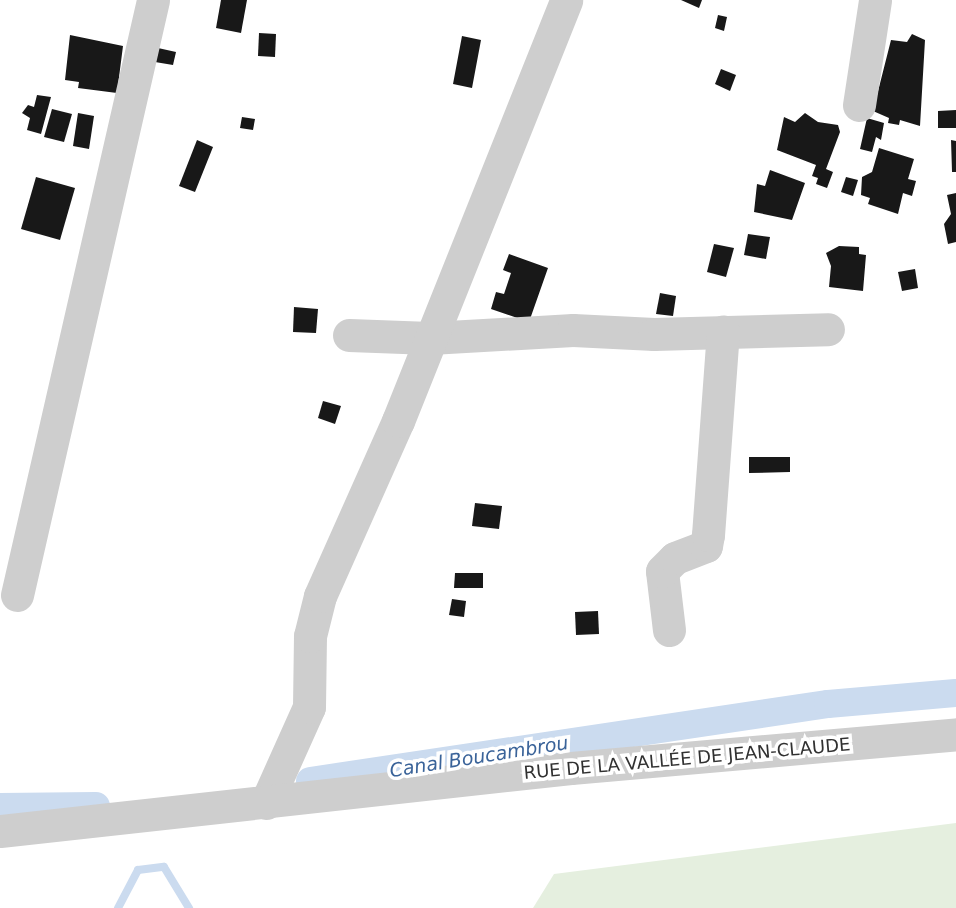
<!DOCTYPE html>
<html>
<head>
<meta charset="utf-8">
<style>
	body { margin:0 }
	#map { position:relative; width:956px; height:908px; overflow:hidden; background:#fff; font-family:"DejaVu Sans",sans-serif }
	div>[style] { position:absolute }
	.green>* { inset:0; background:#e5efdf }
	.stream>* { height:8px; margin:-4px; padding:0 4px; transform-origin:4px; border-radius:4px; background:#cbdbef }
	.canal>* { height:28px; margin:-14px; padding:0 14px; transform-origin:14px; border-radius:14px; background:#cbdbef }
	.building>* { inset:0; background:#181818 }
	.street>* { height:33px; margin:-16.5px; padding:0 16.5px; transform-origin:16.5px; border-radius:16.5px; background:#cecece }
	span { translate:-50% -50%; white-space:nowrap; text-align:center; line-height:1.15; -webkit-text-stroke:7px #fff; paint-order:stroke }
	.street-label { font-size:18px; color:#313131 }
	.water-label { font-size:19px; color:#3a6399; font-style:italic }
</style>
</head>
<body>
<div id="map">
	<div class="green">
		<div style="clip-path:polygon(956px 823px,956px 908px,533px 908px,554px 874px)"></div>
	</div>
	<div class="stream">
		<div style="left:118px;top:908px;width:43px;rotate:-62.2deg"></div>
		<div style="left:138px;top:870px;width:26px;rotate:-7deg"></div>
		<div style="left:164px;top:867px;width:48px;rotate:58.6deg"></div>
	</div>
	<div class="canal">
		<div style="left:310px;top:781px;width:524px;rotate:-8.46deg"></div>
		<div style="left:828px;top:704px;width:128px;rotate:-4.9deg"></div>
		<div style="left:0;top:807px;width:96px;rotate:-0.6deg"></div>
	</div>
	<div class="building">
		<div style="clip-path:polygon(221px 0,247px 0,241px 33px,216px 28px)"></div>
		<div style="clip-path:polygon(681px 0,702px 0,699px 8px)"></div>
		<div style="clip-path:polygon(718px 15px,727px 17px,724px 31px,715px 28px)"></div>
		<div style="clip-path:polygon(259px 33px,276px 34px,275px 57px,258px 56px)"></div>
		<div style="clip-path:polygon(912px 34px,925px 40px,920px 126px,900px 120px,899px 125px,888px 123px,889px 118px,873px 111px,891px 40px,907px 42px)"></div>
		<div style="clip-path:polygon(70px 35px,123px 46px,117px 93px,78px 88px,79px 82px,65px 80px)"></div>
		<div style="clip-path:polygon(462px 36px,481px 40px,472px 88px,453px 84px)"></div>
		<div style="clip-path:polygon(158px 48px,176px 52px,173px 65px,155px 62px)"></div>
		<div style="clip-path:polygon(721px 69px,736px 75px,730px 91px,715px 84px)"></div>
		<div style="clip-path:polygon(37px 95px,51px 97px,41px 134px,27px 130px,30px 118px,22px 113px,28px 105px,34px 107px)"></div>
		<div style="clip-path:polygon(52px 109px,72px 114px,64px 142px,44px 137px)"></div>
		<div style="clip-path:polygon(956px 110px,956px 128px,938px 128px,938px 111px)"></div>
		<div style="clip-path:polygon(78px 113px,94px 116px,89px 149px,73px 146px)"></div>
		<div style="clip-path:polygon(805px 113px,818px 122px,838px 125px,840px 132px,826px 169px,833px 172px,827px 188px,816px 184px,818px 178px,812px 176px,816px 165px,777px 150px,784px 117px,795px 122px)"></div>
		<div style="clip-path:polygon(242px 117px,255px 119px,253px 130px,240px 128px)"></div>
		<div style="clip-path:polygon(867px 118px,884px 123px,881px 140px,876px 137px,872px 152px,860px 149px)"></div>
		<div style="clip-path:polygon(197px 140px,213px 147px,195px 192px,179px 186px)"></div>
		<div style="clip-path:polygon(951px 140px,956px 141px,956px 172px,952px 172px)"></div>
		<div style="clip-path:polygon(879px 148px,914px 159px,908px 179px,916px 181px,912px 196px,903px 193px,898px 214px,868px 204px,870px 198px,861px 195px,862px 177px,872px 172px)"></div>
		<div style="clip-path:polygon(770px 170px,805px 183px,792px 220px,754px 212px,757px 184px,765px 186px)"></div>
		<div style="clip-path:polygon(36px 177px,75px 188px,60px 240px,21px 229px)"></div>
		<div style="clip-path:polygon(846px 177px,858px 180px,853px 196px,841px 192px)"></div>
		<div style="clip-path:polygon(956px 193px,956px 242px,948px 244px,944px 224px,951px 214px,947px 195px)"></div>
		<div style="clip-path:polygon(748px 234px,770px 237px,766px 259px,744px 255px)"></div>
		<div style="clip-path:polygon(714px 244px,734px 248px,726px 277px,707px 272px)"></div>
		<div style="clip-path:polygon(839px 246px,859px 247px,859px 254px,866px 255px,863px 291px,829px 287px,831px 266px,826px 253px)"></div>
		<div style="clip-path:polygon(509px 254px,548px 268px,529px 322px,491px 309px,496px 292px,504px 294px,511px 273px,503px 270px)"></div>
		<div style="clip-path:polygon(915px 269px,918px 288px,902px 291px,898px 272px)"></div>
		<div style="clip-path:polygon(660px 293px,676px 296px,673px 316px,656px 314px)"></div>
		<div style="clip-path:polygon(294px 307px,318px 309px,316px 333px,293px 332px)"></div>
		<div style="clip-path:polygon(323px 401px,341px 406px,335px 424px,318px 418px)"></div>
		<div style="clip-path:polygon(749px 457px,790px 457px,790px 472px,749px 473px)"></div>
		<div style="clip-path:polygon(475px 503px,502px 506px,499px 529px,472px 526px)"></div>
		<div style="clip-path:polygon(455px 573px,483px 573px,483px 588px,454px 588px)"></div>
		<div style="clip-path:polygon(452px 599px,466px 601px,464px 617px,449px 615px)"></div>
		<div style="clip-path:polygon(598px 611px,599px 634px,576px 635px,575px 612px)"></div>
	</div>
	<div class="street">
		<div style="left:859px;top:105px;width:106px;rotate:-81.3deg"></div>
		<div style="left:349px;top:335px;width:81px;rotate:2.1deg"></div>
		<div style="left:430px;top:338px;width:143px;rotate:-3.2deg"></div>
		<div style="left:573px;top:330px;width:81px;rotate:2.8deg"></div>
		<div style="left:654px;top:334px;width:174px;rotate:-1.6deg"></div>
		<div style="left:17px;top:595px;width:610px;rotate:-77.12deg"></div>
		<div style="left:669px;top:630px;width:59px;rotate:-96.8deg"></div>
		<div style="left:662px;top:571px;width:18px;rotate:-45deg"></div>
		<div style="left:675px;top:558px;width:33px;rotate:-21deg"></div>
		<div style="left:706px;top:546px;width:11px;rotate:-80deg"></div>
		<div style="left:708px;top:535px;width:204px;rotate:-85.8deg"></div>
		<div style="left:266px;top:803px;width:105px;rotate:-65.9deg"></div>
		<div style="left:309px;top:707px;width:71px;rotate:-89.2deg"></div>
		<div style="left:310px;top:636px;width:41px;rotate:-76deg"></div>
		<div style="left:320px;top:596px;width:192px;rotate:-66deg"></div>
		<div style="left:398px;top:421px;width:453px;rotate:-68.2deg"></div>
		<div style="left:0;top:831px;width:574px;rotate:-6.3deg"></div>
		<div style="left:571px;top:768px;width:386px;rotate:-5deg"></div>
	</div>
	<div class="street-label">
		<span style="left:687px;top:759px;rotate:-5deg">RUE DE LA VALLÉE DE JEAN-CLAUDE</span>
	</div>
	<div class="water-label">
		<span style="left:479px;top:757px;rotate:-9deg">Canal Boucambrou</span>
	</div>
</div>
</body>
</html>
